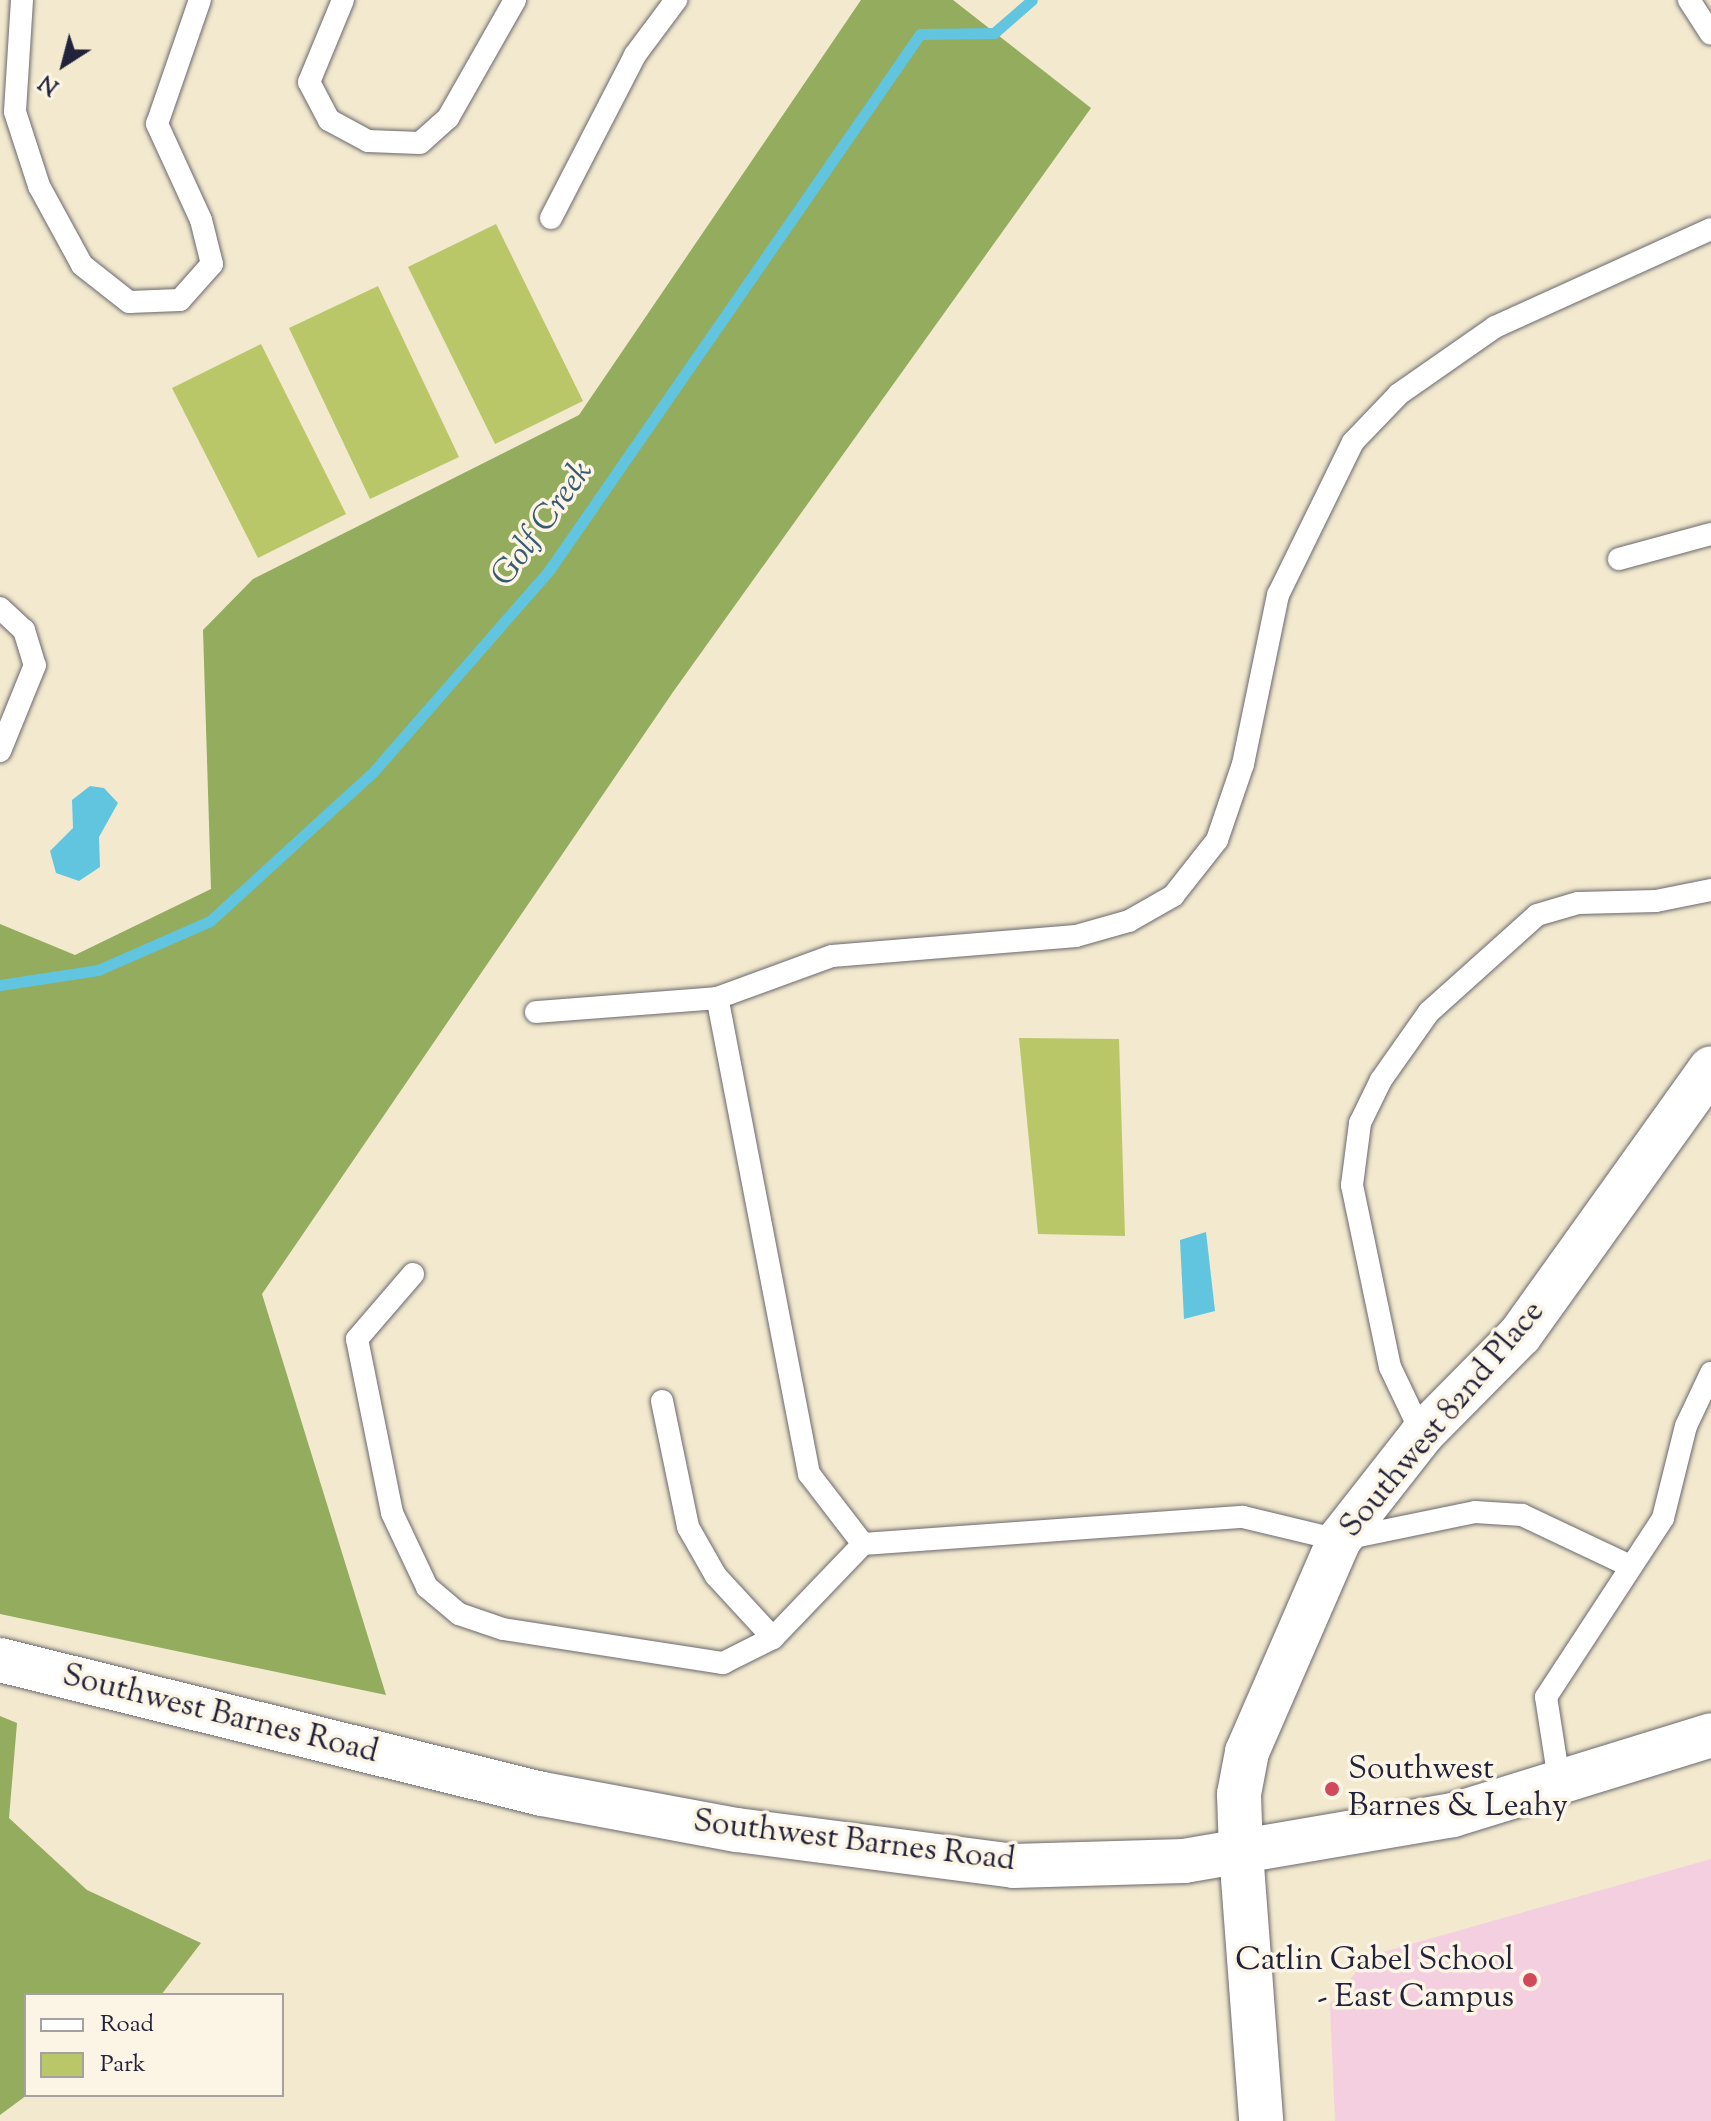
<!DOCTYPE html>
<html>
<head>
<meta charset="utf-8">
<style>
	body { margin:0 }
	#map { position:relative; width:1711px; height:2121px; overflow:hidden; background:#f2e9ce; font-family:"Sorts Mill Goudy",serif }
	div>[style] { position:absolute }
	.built>* { inset:0; background:#f3cfe0 }
	.green>* { inset:0; background:#bac769 }
	.forest>* { inset:0; background:#93ac5d }
	.water>* { inset:0; background:#61c5df }
	.stream>* { height:11px; margin:-5.5px; padding:0 5.5px; transform-origin:5.5px; border-radius:5.5px; background:#61c5df }
	.roads { filter:drop-shadow(0 0 2px #6b686e) drop-shadow(0 0 2px #6b686e) }
	.service>* { height:22px; margin:-11px; padding:0 11px; transform-origin:11px; border-radius:11px; background:#fff }
	.minor>* { height:44px; margin:-22px; padding:0 22px; transform-origin:22px; border-radius:22px; background:#fff }
	.tertiary>* { height:44px; margin:-22px; padding:0 22px; transform-origin:22px; border-radius:22px; background:#fff }
	.primary>* { height:44px; margin:-22px; padding:0 22px; transform-origin:22px; border-radius:22px; background:#fff }
	.dots>* { width:22px; height:22px; translate:-50% -50%; box-sizing:border-box; border:4px solid #fcf5e5; border-radius:50% }
	span { translate:-50% -50%; white-space:nowrap; text-align:center; line-height:1.15; -webkit-text-stroke:7px #fcf5e5; paint-order:stroke }
	.street-label { font-size:32px; color:#22223b }
	.poi-label { font-size:32px; color:#22223b }
	.left { translate:0 -50%; text-align:left }
	.right { translate:-100% -50%; text-align:right }
	.water-label { font-size:34px; color:#385b74; font-style:italic }
	.legend { position:absolute; left:24px; top:1993px; width:260px; height:104px; box-sizing:border-box; background:#fcf5e5; border:2px solid #a5a1a1; margin:0; padding:10px 14px; list-style:none; font-size:24px; color:#22223b }
	.legend li { display:flex; align-items:center; gap:16px; height:40px }
	.legend b { width:40px; border:2px solid #a5a1a1 }
	.north { position:absolute; left:24px; top:24px; width:80px; height:80px; -webkit-text-stroke:6px #fcf5e5; paint-order:stroke; rotate:216deg; font-size:22px; font-weight:700; line-height:32px; text-align:center; color:#22223b }
	.north::after { content:''; display:block; margin:auto; width:28px; height:36px; background:#22223b; clip-path:polygon(50% 0,100% 100%,50% 72%,0 100%) }
</style>
</head>
<body>
<div id="map">
	<div class="built">
		<div style="clip-path:polygon(1711px 1859px,1711px 2121px,1335px 2121px,1330px 2004px,1369px 1956px)"></div>
	</div>
	<div class="green">
		<div style="clip-path:polygon(496px 224px,583px 401px,495px 444px,408px 267px)"></div>
		<div style="clip-path:polygon(378px 286px,459px 457px,370px 499px,289px 328px)"></div>
		<div style="clip-path:polygon(261px 344px,346px 514px,258px 558px,172px 388px)"></div>
		<div style="clip-path:polygon(1019px 1038px,1119px 1039px,1125px 1236px,1038px 1234px)"></div>
	</div>
	<div class="forest">
		<div style="clip-path:polygon(861px 0,953px 0,1091px 108px,673px 692px,262px 1294px,386px 1695px,0 1614px,0 924px,75px 955px,211px 889px,203px 630px,253px 579px,579px 415px)"></div>
		<div style="clip-path:polygon(0 1716px,17px 1723px,9px 1818px,87px 1890px,201px 1943px,161px 1995px,26px 1995px,27px 2095px,0 2115px)"></div>
	</div>
	<div class="water">
		<div style="clip-path:polygon(90px 786px,104px 788px,118px 803px,99px 837px,100px 867px,79px 881px,56px 873px,50px 851px,73px 828px,72px 800px)"></div>
		<div style="clip-path:polygon(1206px 1232px,1215px 1311px,1184px 1319px,1180px 1240px)"></div>
	</div>
	<div class="stream">
		<div style="left:0;top:985px;width:99px;rotate:-8.7deg"></div>
		<div style="left:98px;top:970px;width:122px;rotate:-23.6deg"></div>
		<div style="left:210px;top:921px;width:222px;rotate:-42.4deg"></div>
		<div style="left:374px;top:771px;width:268px;rotate:-48.9deg"></div>
		<div style="left:550px;top:569px;width:650px;rotate:-55.33deg"></div>
		<div style="left:920px;top:34px;width:74px;rotate:-0.8deg"></div>
		<div style="left:994px;top:33px;width:50px;rotate:-41deg"></div>
	</div>
	<div class="roads">
		<div class="service">
			<div style="left:22px;top:0;width:112px;rotate:93.6deg"></div>
			<div style="left:15px;top:112px;width:78px;rotate:72deg"></div>
			<div style="left:39px;top:186px;width:90px;rotate:61.4deg"></div>
			<div style="left:82px;top:265px;width:60px;rotate:38.2deg"></div>
			<div style="left:129px;top:302px;width:51px;rotate:-2.2deg"></div>
			<div style="left:180px;top:300px;width:48px;rotate:-48.4deg"></div>
			<div style="left:212px;top:264px;width:45px;rotate:-104deg"></div>
			<div style="left:201px;top:220px;width:106px;rotate:-114.6deg"></div>
			<div style="left:157px;top:124px;width:131px;rotate:-70.9deg"></div>
			<div style="left:343px;top:0;width:89px;rotate:112.5deg"></div>
			<div style="left:309px;top:82px;width:43px;rotate:62.2deg"></div>
			<div style="left:329px;top:120px;width:44px;rotate:28.3deg"></div>
			<div style="left:368px;top:141px;width:52px;rotate:2.2deg"></div>
			<div style="left:420px;top:143px;width:38px;rotate:-42deg"></div>
			<div style="left:448px;top:118px;width:136px;rotate:-60.4deg"></div>
			<div style="left:1689px;top:0;width:40px;rotate:57.1deg"></div>
			<div style="left:551px;top:218px;width:183px;rotate:-62.7deg"></div>
			<div style="left:635px;top:55px;width:69px;rotate:-53.3deg"></div>
			<div style="left:1619px;top:559px;width:95px;rotate:-15.2deg"></div>
			<div style="left:0;top:608px;width:33px;rotate:43deg"></div>
			<div style="left:24px;top:630px;width:37px;rotate:73deg"></div>
			<div style="left:35px;top:665px;width:93px;rotate:112.1deg"></div>
			<div style="left:536px;top:1012px;width:182px;rotate:-4.4deg"></div>
			<div style="left:413px;top:1274px;width:86px;rotate:130.7deg"></div>
			<div style="left:357px;top:1339px;width:177px;rotate:78.6deg"></div>
			<div style="left:392px;top:1513px;width:82px;rotate:64.7deg"></div>
			<div style="left:427px;top:1587px;width:42px;rotate:40.2deg"></div>
			<div style="left:459px;top:1614px;width:46px;rotate:18.8deg"></div>
			<div style="left:503px;top:1629px;width:223px;rotate:8.8deg"></div>
			<div style="left:723px;top:1663px;width:56px;rotate:-26.6deg"></div>
			<div style="left:773px;top:1638px;width:130px;rotate:-46.2deg"></div>
			<div style="left:863px;top:1544px;width:381px;rotate:-4.1deg"></div>
			<div style="left:1243px;top:1517px;width:99px;rotate:13.5deg"></div>
			<div style="left:1339px;top:1540px;width:139px;rotate:-11.6deg"></div>
			<div style="left:1475px;top:1512px;width:47px;rotate:3.7deg"></div>
			<div style="left:1522px;top:1515px;width:119px;rotate:25.3deg"></div>
			<div style="left:662px;top:1401px;width:129px;rotate:78.3deg"></div>
			<div style="left:688px;top:1527px;width:56px;rotate:60.3deg"></div>
			<div style="left:716px;top:1576px;width:84px;rotate:47.4deg"></div>
			<div style="left:1422px;top:1434px;width:74px;rotate:-115.5deg"></div>
			<div style="left:1390px;top:1367px;width:186px;rotate:-101.8deg"></div>
			<div style="left:1352px;top:1185px;width:63px;rotate:-82.6deg"></div>
			<div style="left:1360px;top:1123px;width:48px;rotate:-64deg"></div>
			<div style="left:1381px;top:1080px;width:83px;rotate:-54.8deg"></div>
			<div style="left:1429px;top:1012px;width:145px;rotate:-41.9deg"></div>
			<div style="left:1537px;top:915px;width:43px;rotate:-16.3deg"></div>
			<div style="left:1578px;top:903px;width:78px;rotate:-1.5deg"></div>
			<div style="left:1656px;top:901px;width:56px;rotate:-11.3deg"></div>
			<div style="left:863px;top:1544px;width:88px;rotate:-127.6deg"></div>
			<div style="left:809px;top:1474px;width:485px;rotate:-100.9deg"></div>
			<div style="left:717px;top:998px;width:122px;rotate:-20.1deg"></div>
			<div style="left:832px;top:956px;width:245px;rotate:-4.7deg"></div>
			<div style="left:1076px;top:936px;width:55px;rotate:-15.8deg"></div>
			<div style="left:1129px;top:921px;width:51px;rotate:-29.6deg"></div>
			<div style="left:1173px;top:896px;width:71px;rotate:-51.8deg"></div>
			<div style="left:1217px;top:840px;width:80px;rotate:-71.1deg"></div>
			<div style="left:1243px;top:764px;width:173px;rotate:-78.3deg"></div>
			<div style="left:1278px;top:595px;width:170px;rotate:-63.9deg"></div>
			<div style="left:1353px;top:442px;width:66px;rotate:-46.2deg"></div>
			<div style="left:1399px;top:394px;width:117px;rotate:-34.9deg"></div>
			<div style="left:1495px;top:327px;width:237px;rotate:-24.4deg"></div>
			<div style="left:1559px;top:1780px;width:84px;rotate:-98.9deg"></div>
			<div style="left:1546px;top:1697px;width:214px;rotate:-56.8deg"></div>
			<div style="left:1663px;top:1518px;width:95px;rotate:-76deg"></div>
			<div style="left:1686px;top:1426px;width:59px;rotate:-64.7deg"></div>
		</div>
		<div class="minor">
			<div style="left:1241px;top:1852px;width:58px;rotate:-92deg"></div>
			<div style="left:1239px;top:1794px;width:43px;rotate:-79.2deg"></div>
			<div style="left:1247px;top:1752px;width:231px;rotate:-66.5deg"></div>
			<div style="left:1339px;top:1540px;width:135px;rotate:-51.9deg"></div>
			<div style="left:1422px;top:1434px;width:139px;rotate:-45.3deg"></div>
			<div style="left:1520px;top:1335px;width:328px;rotate:-54.4deg"></div>
		</div>
		<div class="tertiary">
			<div style="left:1241px;top:1852px;width:270px;rotate:85.7deg"></div>
		</div>
		<div class="primary">
			<div style="left:0;top:1660px;width:558px;rotate:13.89deg"></div>
			<div style="left:542px;top:1794px;width:198px;rotate:10.5deg"></div>
			<div style="left:737px;top:1830px;width:278px;rotate:7.4deg"></div>
			<div style="left:1013px;top:1866px;width:171px;rotate:-1.7deg"></div>
			<div style="left:1184px;top:1861px;width:273px;rotate:-9.7deg"></div>
			<div style="left:1453px;top:1815px;width:270px;rotate:-17.2deg"></div>
		</div>
	</div>
	<div class="dots">
		<div style="left:1332px;top:1789px;background:#d1495b"></div>
		<div style="left:1530px;top:1980px;background:#d1495b"></div>
	</div>
	<div class="street-label">
		<span style="left:1443px;top:1420px;rotate:-50deg">Southwest 82nd Place</span>
		<span style="left:220px;top:1715px;rotate:14deg">Southwest Barnes Road</span>
		<span style="left:854px;top:1842px;rotate:7deg">Southwest Barnes Road</span>
	</div>
	<div class="poi-label">
		<span class="left" style="left:1348px;top:1789px">Southwest<br>Barnes &amp; Leahy</span>
		<span class="right" style="left:1514px;top:1980px">Catlin Gabel School<br>- East Campus</span>
	</div>
	<div class="water-label">
		<span style="left:543px;top:524px;rotate:-54deg">Golf Creek</span>
	</div>
	<ul class="legend">
	<li><b style="height:10px;background:#fff"></b>Road</li>
	<li><b style="height:22px;background:#bac769"></b>Park</li>
	</ul>
	<div class="north">N</div>
</div>
</body>
</html>
